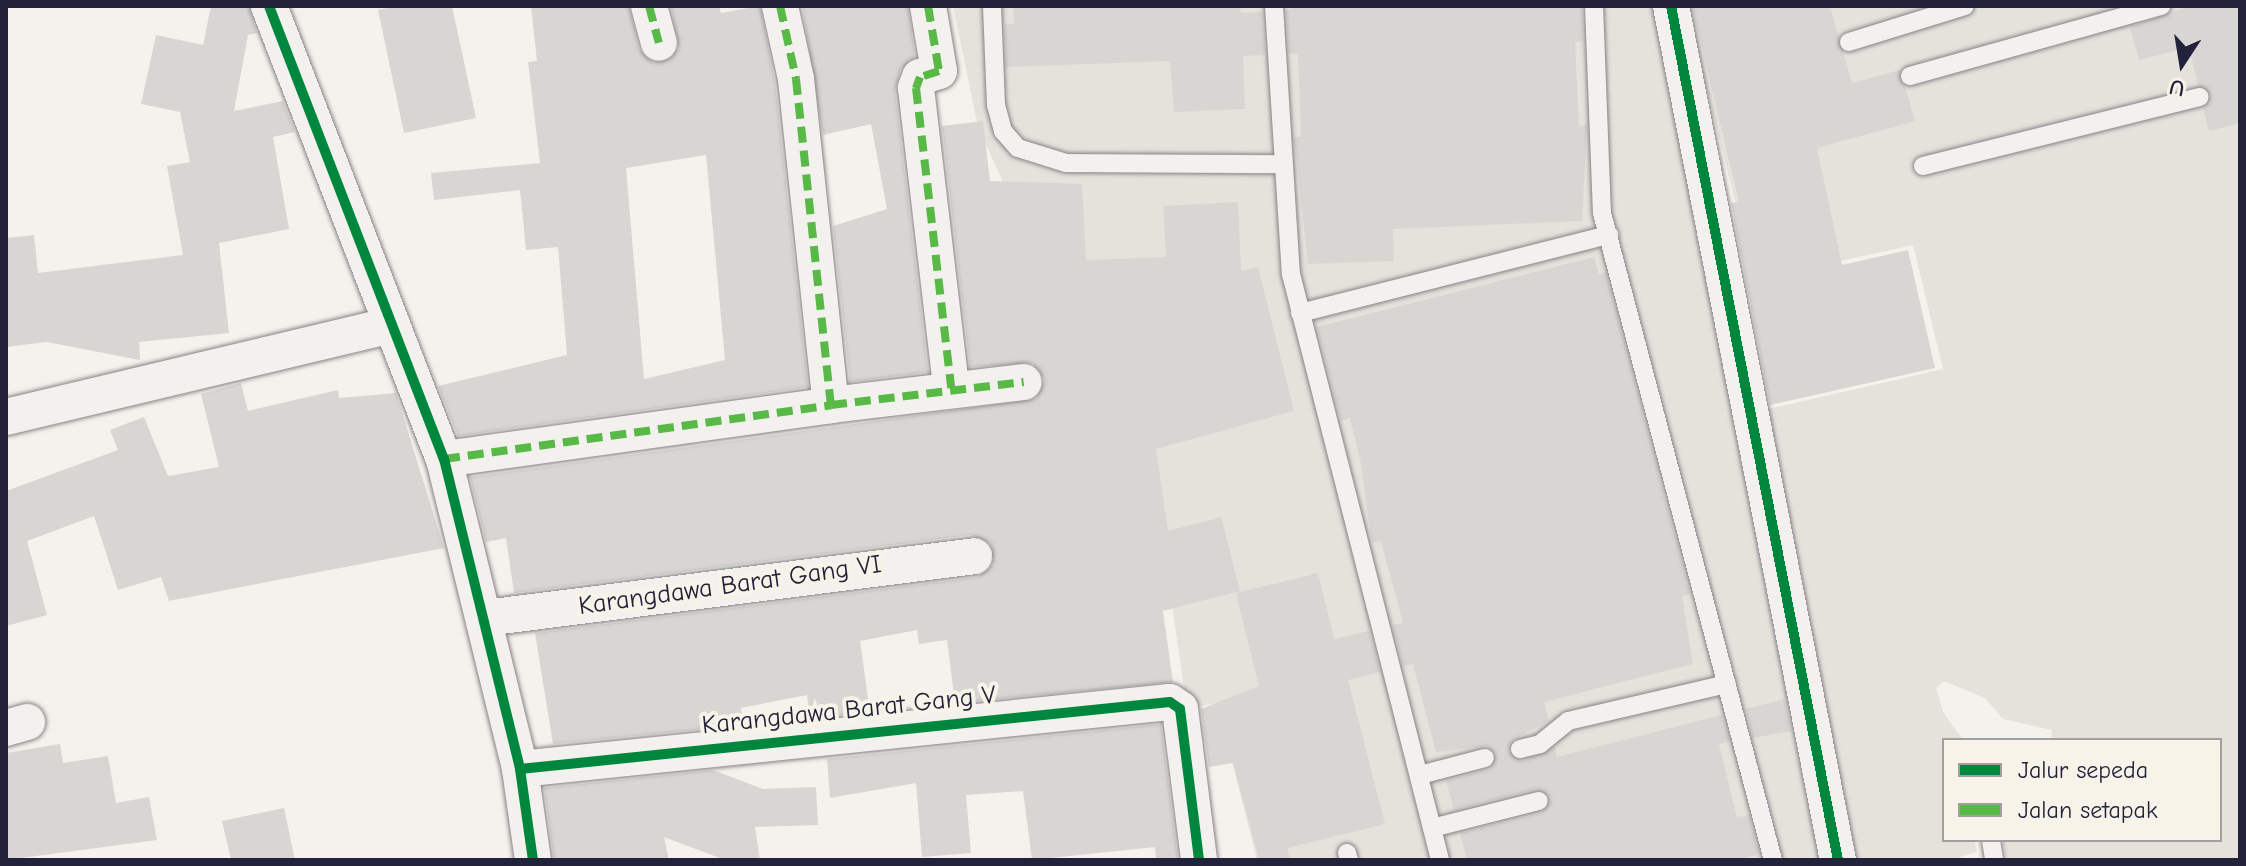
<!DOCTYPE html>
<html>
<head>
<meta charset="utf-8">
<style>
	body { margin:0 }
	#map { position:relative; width:2246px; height:866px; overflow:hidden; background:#f4f2ec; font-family:"Comic Neue",sans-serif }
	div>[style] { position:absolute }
	.built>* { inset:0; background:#e5e2dc }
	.building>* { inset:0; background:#d7d6d3 }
	.roads { filter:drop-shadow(0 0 2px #858486) drop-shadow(0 0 2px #858486) }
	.lane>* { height:18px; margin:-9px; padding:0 9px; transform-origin:9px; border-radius:9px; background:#f2f1ed }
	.street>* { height:36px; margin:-18px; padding:0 18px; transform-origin:18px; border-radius:18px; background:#f2f1ed }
	.quiet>* { height:8px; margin-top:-4px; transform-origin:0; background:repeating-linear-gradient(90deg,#58b947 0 16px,transparent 0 24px) }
	.cycleway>* { height:10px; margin:-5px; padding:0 5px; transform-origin:5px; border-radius:5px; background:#00873e }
	span { translate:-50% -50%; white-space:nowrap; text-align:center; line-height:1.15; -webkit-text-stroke:8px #f7f3e8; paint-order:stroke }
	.street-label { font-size:26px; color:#22223b }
	.frame { position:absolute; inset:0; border:8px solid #22223b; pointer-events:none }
	.legend { position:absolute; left:1942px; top:738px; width:280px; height:104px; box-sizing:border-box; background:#f7f3e8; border:2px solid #a29fa3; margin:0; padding:10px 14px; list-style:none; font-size:24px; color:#22223b }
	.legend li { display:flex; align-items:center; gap:16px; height:40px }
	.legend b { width:40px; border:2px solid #a29fa3 }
	.north { position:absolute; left:2142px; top:24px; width:80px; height:80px; -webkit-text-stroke:6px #f7f3e8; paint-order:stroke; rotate:192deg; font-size:22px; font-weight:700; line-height:32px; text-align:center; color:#22223b }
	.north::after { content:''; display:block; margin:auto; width:28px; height:36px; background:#22223b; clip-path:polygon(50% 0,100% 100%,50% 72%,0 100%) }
</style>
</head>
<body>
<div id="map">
	<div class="built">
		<div style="clip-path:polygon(953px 6px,1656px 6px,1828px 860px,1257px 860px,1217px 703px,1187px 709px,1161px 528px,978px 127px)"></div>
		<div style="clip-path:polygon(1686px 6px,2240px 6px,2240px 860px,2007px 860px,2002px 840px,2220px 840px,2220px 740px,2051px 740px,2052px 730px,2003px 719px,1985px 698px,1944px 681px,1936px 688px,1943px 712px,1963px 740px,1944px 740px,1944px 840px,1974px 840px,1977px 852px,1950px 860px,1852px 860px,1768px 409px,1943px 369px,1913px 245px,1755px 280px)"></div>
	</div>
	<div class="building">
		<div style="clip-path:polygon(211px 6px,249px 6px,257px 33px,248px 35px,234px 111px,283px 101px,295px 132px,273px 137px,289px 229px,219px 243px,229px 333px,139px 342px,140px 360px,47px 342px,6px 347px,6px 238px,34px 235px,38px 273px,183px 255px,167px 166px,190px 162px,180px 112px,141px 104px,156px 35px,203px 45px)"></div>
		<div style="clip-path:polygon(397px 6px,452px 6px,476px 118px,404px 133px,378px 10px)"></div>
		<div style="clip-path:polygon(evenodd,531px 6px,629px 6px,639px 49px,654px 63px,679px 49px,671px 6px,719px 6px,721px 13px,760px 6px,775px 82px,808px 387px,458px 436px,438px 386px,567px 355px,558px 247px,526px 250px,520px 190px,434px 200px,431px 173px,540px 163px,528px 62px,537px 61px,531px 6px,706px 155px,725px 360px,644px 379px,626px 168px,706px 155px)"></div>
		<div style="clip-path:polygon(802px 6px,908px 6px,915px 56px,901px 69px,895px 90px,928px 372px,850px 382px,833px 226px,887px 209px,871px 124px,823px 135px)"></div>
		<div style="clip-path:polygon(1013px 6px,1240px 6px,1241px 13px,1262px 12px,1265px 55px,1243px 56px,1245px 109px,1174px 112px,1170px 61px,1006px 67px,1005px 24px,1014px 24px)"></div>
		<div style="clip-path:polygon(1296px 6px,1582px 6px,1583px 41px,1575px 42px,1579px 126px,1587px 125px,1582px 221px,1393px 229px,1394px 261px,1308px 264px,1294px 137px,1301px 137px,1298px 53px,1289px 54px,1286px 11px)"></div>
		<div style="clip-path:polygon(1692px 6px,1830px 6px,1852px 83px,1900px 70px,1915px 121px,1817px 148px,1842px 265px,1908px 250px,1935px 368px,1770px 405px,1731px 203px,1739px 202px)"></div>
		<div style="clip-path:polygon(2190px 6px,2240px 6px,2240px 123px,2209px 131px,2203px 109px,2212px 95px,2198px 85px,2189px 47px,2139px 60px,2130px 27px)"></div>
		<div style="clip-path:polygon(983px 121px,990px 181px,1082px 184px,1086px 260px,1166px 257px,1163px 206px,1238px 202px,1241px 271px,1258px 267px,1294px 411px,1156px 449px,1168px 531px,1221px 517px,1240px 591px,1163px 611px,1173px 682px,955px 703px,947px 640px,919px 644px,917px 630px,860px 641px,870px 712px,810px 718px,807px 695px,741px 708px,744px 725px,553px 744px,535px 633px,977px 577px,993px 565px,991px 544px,971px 535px,514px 593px,506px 538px,486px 542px,470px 477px,1036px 399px,1045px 380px,1033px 363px,970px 367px,942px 126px)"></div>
		<div style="clip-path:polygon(1594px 257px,1599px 275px,1606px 273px,1690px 594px,1682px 596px,1693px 664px,1544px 702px,1549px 721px,1512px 740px,1508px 751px,1522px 761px,1555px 747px,1557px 757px,1722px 715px,1730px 742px,1719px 744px,1737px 818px,1749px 815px,1759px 854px,1738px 860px,1467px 860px,1460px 833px,1542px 813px,1550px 797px,1536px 789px,1454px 810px,1446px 781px,1489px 769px,1496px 754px,1487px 746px,1436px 752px,1413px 664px,1403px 666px,1393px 625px,1403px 623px,1381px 541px,1372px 543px,1360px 459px,1350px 418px,1341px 421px,1317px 327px)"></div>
		<div style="clip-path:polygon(241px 383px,248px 411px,338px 390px,339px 398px,396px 393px,444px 548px,169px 601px,161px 577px,118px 590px,94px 516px,27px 541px,47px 615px,6px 626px,6px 491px,118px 450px,110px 430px,144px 417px,168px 476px,219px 467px,201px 394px)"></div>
		<div style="clip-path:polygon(1318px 573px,1334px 639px,1369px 631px,1380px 672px,1348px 680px,1385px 824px,1287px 848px,1291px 860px,1259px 860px,1233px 763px,1209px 767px,1201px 709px,1259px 686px,1236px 593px)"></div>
		<div style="clip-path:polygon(1785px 699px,1791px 731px,1753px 738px,1746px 709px)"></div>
		<div style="clip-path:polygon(1161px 724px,1178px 860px,1156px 860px,1155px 847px,1032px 860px,1023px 791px,966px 795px,971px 853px,922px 857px,916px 783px,830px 798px,827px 759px)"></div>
		<div style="clip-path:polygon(60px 744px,63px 763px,108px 756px,116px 803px,149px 797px,157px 840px,6px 860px,6px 753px)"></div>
		<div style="clip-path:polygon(713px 770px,763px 789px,816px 787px,818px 825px,755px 827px,760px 860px,725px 860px,664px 837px,669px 860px,554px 860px,544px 788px)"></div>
		<div style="clip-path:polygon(284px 808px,295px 860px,231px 860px,222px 821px)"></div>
	</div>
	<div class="roads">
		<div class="lane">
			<div style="left:992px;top:6px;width:99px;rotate:87.7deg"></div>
			<div style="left:996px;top:105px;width:27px;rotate:75deg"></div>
			<div style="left:1003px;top:131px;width:23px;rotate:49deg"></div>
			<div style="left:1018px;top:148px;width:50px;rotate:17.4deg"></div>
			<div style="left:1066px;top:163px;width:214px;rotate:0.3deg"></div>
			<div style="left:1274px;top:6px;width:269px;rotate:86.4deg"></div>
			<div style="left:1291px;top:274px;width:605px;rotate:75.73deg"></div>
			<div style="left:1594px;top:6px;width:207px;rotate:87.8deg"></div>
			<div style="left:1602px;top:213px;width:669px;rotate:75.2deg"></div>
			<div style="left:1849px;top:42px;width:121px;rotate:-17.2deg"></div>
			<div style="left:1910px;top:76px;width:261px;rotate:-15.6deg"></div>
			<div style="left:1923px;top:166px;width:285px;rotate:-14deg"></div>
			<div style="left:1300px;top:313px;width:319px;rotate:-14.2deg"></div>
			<div style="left:1520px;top:749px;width:21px;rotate:-14deg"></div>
			<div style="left:1540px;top:744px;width:36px;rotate:-39deg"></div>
			<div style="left:1568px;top:721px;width:163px;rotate:-13.1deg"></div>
			<div style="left:1420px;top:775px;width:67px;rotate:-14.7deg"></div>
			<div style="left:1432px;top:828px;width:110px;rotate:-14.2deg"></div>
			<div style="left:1991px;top:840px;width:20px;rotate:81deg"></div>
			<div style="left:1347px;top:853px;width:7px;rotate:74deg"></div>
		</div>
		<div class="street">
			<div style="left:269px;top:6px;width:486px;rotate:68.9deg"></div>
			<div style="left:444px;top:459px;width:319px;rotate:76.2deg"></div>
			<div style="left:520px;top:769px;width:92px;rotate:81.9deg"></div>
			<div style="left:649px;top:6px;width:38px;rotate:75deg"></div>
			<div style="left:780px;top:6px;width:75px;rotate:77.6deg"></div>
			<div style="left:796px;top:79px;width:328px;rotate:83.9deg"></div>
			<div style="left:831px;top:405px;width:194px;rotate:-6.8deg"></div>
			<div style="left:928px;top:6px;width:66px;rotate:80.4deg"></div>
			<div style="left:939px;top:71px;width:20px;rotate:162deg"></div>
			<div style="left:920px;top:77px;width:12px;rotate:110deg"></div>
			<div style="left:916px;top:88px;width:302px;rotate:83.3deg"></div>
			<div style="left:1671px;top:6px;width:870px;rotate:78.94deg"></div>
			<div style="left:6px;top:417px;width:397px;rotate:-13.4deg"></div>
			<div style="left:444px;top:459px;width:391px;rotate:-7.9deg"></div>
			<div style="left:485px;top:618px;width:493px;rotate:-7.2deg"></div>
			<div style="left:6px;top:728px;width:22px;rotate:-16deg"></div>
			<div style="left:520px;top:769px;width:653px;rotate:-5.89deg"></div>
			<div style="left:1170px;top:702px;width:12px;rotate:35deg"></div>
			<div style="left:1180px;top:709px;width:152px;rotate:82.8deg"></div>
		</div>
	</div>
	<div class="quiet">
		<div style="left:649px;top:6px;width:38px;rotate:75deg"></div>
		<div style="left:780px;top:6px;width:75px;rotate:77.6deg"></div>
		<div style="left:796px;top:79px;width:328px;rotate:83.9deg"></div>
		<div style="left:831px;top:405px;width:194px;rotate:-6.8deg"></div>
		<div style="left:928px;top:6px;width:66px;rotate:80.4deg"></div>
		<div style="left:939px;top:71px;width:20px;rotate:162deg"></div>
		<div style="left:920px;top:77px;width:12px;rotate:110deg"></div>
		<div style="left:916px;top:88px;width:302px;rotate:83.3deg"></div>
		<div style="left:444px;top:459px;width:391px;rotate:-7.9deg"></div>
	</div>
	<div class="cycleway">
		<div style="left:269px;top:6px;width:486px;rotate:68.9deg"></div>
		<div style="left:444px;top:459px;width:319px;rotate:76.2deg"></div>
		<div style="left:520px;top:769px;width:92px;rotate:81.9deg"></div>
		<div style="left:1671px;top:6px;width:870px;rotate:78.94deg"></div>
		<div style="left:520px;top:769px;width:653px;rotate:-5.89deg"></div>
		<div style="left:1170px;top:702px;width:12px;rotate:35deg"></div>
		<div style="left:1180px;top:709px;width:152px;rotate:82.8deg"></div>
	</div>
	<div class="street-label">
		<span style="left:730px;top:586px;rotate:-8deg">Karangdawa Barat Gang VI</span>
		<span style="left:849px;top:711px;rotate:-6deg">Karangdawa Barat Gang V</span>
	</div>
	<div class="frame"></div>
	<ul class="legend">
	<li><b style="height:10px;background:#00873e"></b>Jalur sepeda</li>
	<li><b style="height:10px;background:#58b947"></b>Jalan setapak</li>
	</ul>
	<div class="north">U</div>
</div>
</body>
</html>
